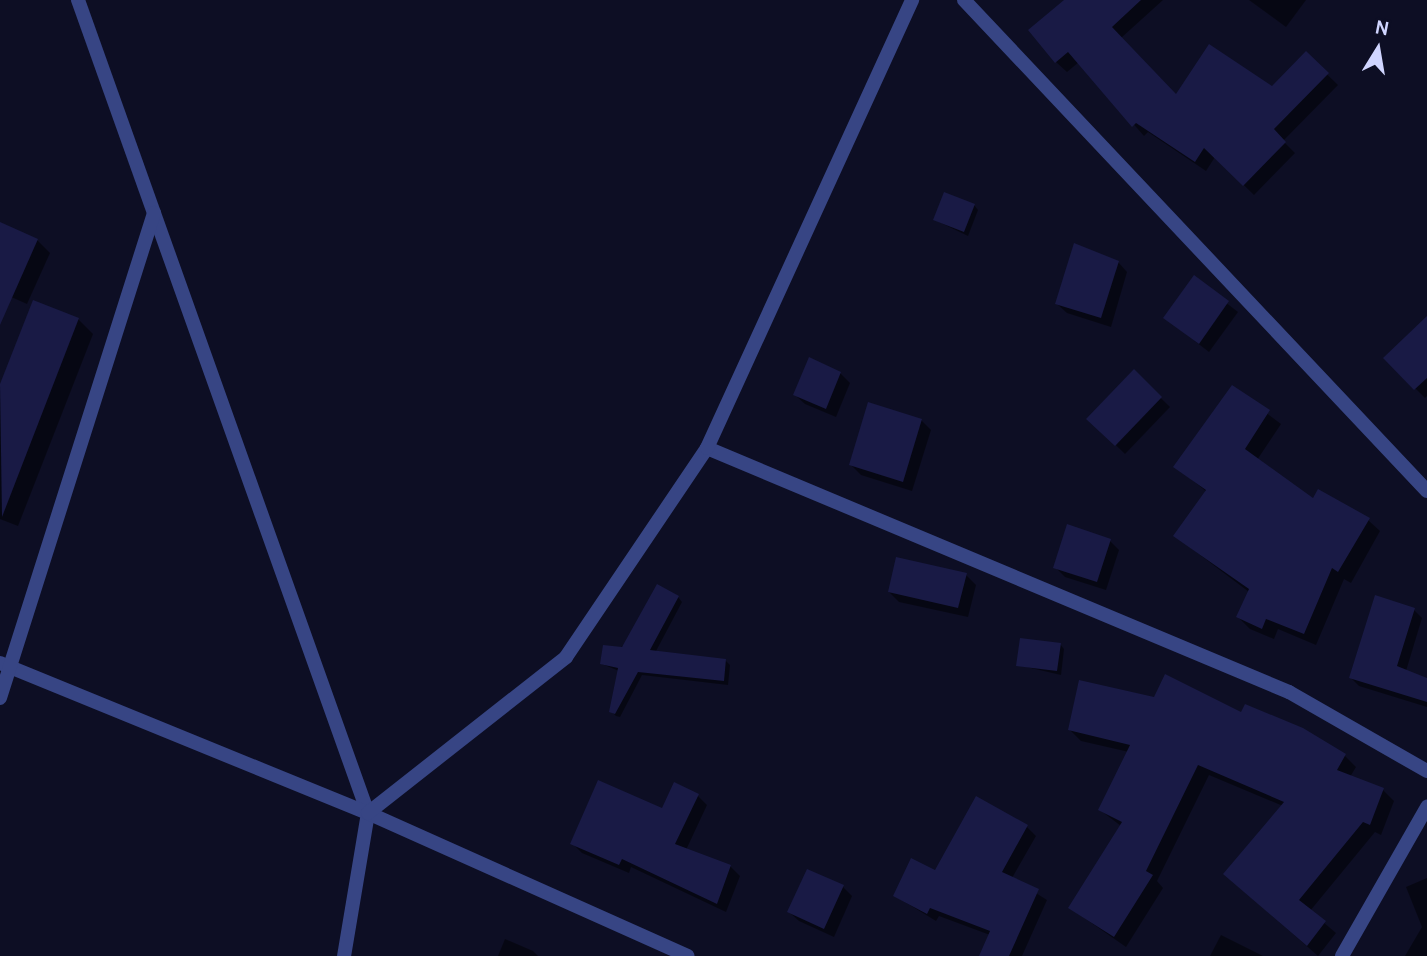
<!DOCTYPE html>
<html>
<head>
<meta charset="utf-8">
<style>
	body { margin:0 }
	#map { position:relative; width:1427px; height:956px; overflow:hidden; background:#0d0e24; font-family:Cabin,sans-serif }
	div>[style] { position:absolute }
	.shadow>* { inset:0; background:#0007 }
	.building>* { inset:0; background:#191a45 }
	.minor>* { height:14px; margin:-7px; padding:0 7px; transform-origin:7px; border-radius:7px; background:#374584 }
	span { translate:-50% -50%; white-space:nowrap; text-align:center; line-height:1.15; -webkit-text-stroke:5px #0d0e24; paint-order:stroke }
	.north { position:absolute; left:1343px; top:14px; width:70px; height:70px; -webkit-text-stroke:5px #0d0e24; paint-order:stroke; rotate:11deg; font-size:19px; font-weight:700; line-height:28px; text-align:center; color:#d0d5ff }
	.north::after { content:''; display:block; margin:auto; width:24px; height:32px; background:#d0d5ff; clip-path:polygon(50% 0,100% 100%,50% 72%,0 100%) }
</style>
</head>
<body>
<div id="map">
	<div class="shadow">
		<div style="clip-path:polygon(1065px 0,1163px 0,1121px 38px,1177px 96px,1272px 89px,1306px 54px,1338px 85px,1283px 141px,1295px 153px,1254px 195px,1215px 157px,1206px 171px,1148px 132px,1144px 136px,1079px 62px,1067px 72px,1056px 62px)"></div>
		<div style="clip-path:polygon(1249px 0,1306px 0,1286px 27px)"></div>
		<div style="clip-path:polygon(974px 205px,978px 210px,968px 236px,935px 220px)"></div>
		<div style="clip-path:polygon(0 223px,37px 240px,50px 253px,27px 304px,0 292px)"></div>
		<div style="clip-path:polygon(1118px 262px,1127px 272px,1111px 327px,1067px 313px,1057px 304px)"></div>
		<div style="clip-path:polygon(1194px 278px,1238px 312px,1209px 352px,1165px 318px)"></div>
		<div style="clip-path:polygon(34px 302px,78px 319px,93px 334px,18px 526px,0 519px,0 389px)"></div>
		<div style="clip-path:polygon(1427px 318px,1427px 396px,1425px 398px,1385px 358px)"></div>
		<div style="clip-path:polygon(1134px 372px,1170px 407px,1125px 454px,1089px 419px)"></div>
		<div style="clip-path:polygon(840px 373px,850px 383px,836px 417px,805px 404px,795px 395px)"></div>
		<div style="clip-path:polygon(1232px 387px,1281px 424px,1257px 460px,1314px 500px,1368px 520px,1380px 531px,1351px 583px,1344px 579px,1316px 645px,1278px 629px,1274px 639px,1250px 629px,1238px 617px,1249px 592px,1175px 536px,1207px 492px,1175px 466px)"></div>
		<div style="clip-path:polygon(921px 420px,931px 430px,912px 491px,861px 475px,851px 465px)"></div>
		<div style="clip-path:polygon(1110px 541px,1119px 550px,1106px 590px,1065px 577px,1055px 567px)"></div>
		<div style="clip-path:polygon(966px 575px,976px 585px,968px 617px,899px 602px,889px 592px)"></div>
		<div style="clip-path:polygon(678px 597px,682px 602px,655px 653px,725px 660px,730px 665px,728px 685px,642px 675px,620px 717px,616px 716px,611px 711px,619px 671px,602px 664px)"></div>
		<div style="clip-path:polygon(1414px 610px,1422px 618px,1406px 671px,1427px 680px,1427px 707px,1359px 686px,1351px 678px)"></div>
		<div style="clip-path:polygon(1060px 644px,1064px 649px,1061px 675px,1018px 665px)"></div>
		<div style="clip-path:polygon(1155px 699px,1242px 715px,1345px 756px,1356px 767px,1350px 777px,1383px 790px,1394px 801px,1381px 835px,1375px 832px,1310px 911px,1336px 933px,1318px 956px,1225px 874px,1283px 806px,1209px 775px,1157px 881px,1163px 888px,1126px 947px,1070px 908px,1121px 826px,1100px 810px,1129px 752px,1081px 741px,1070px 730px)"></div>
		<div style="clip-path:polygon(698px 796px,707px 805px,686px 850px,730px 866px,740px 876px,726px 912px,631px 867px,629px 873px,582px 853px,572px 843px)"></div>
		<div style="clip-path:polygon(1027px 827px,1036px 836px,1012px 878px,1047px 900px,1022px 956px,981px 956px,990px 935px,939px 916px,936px 921px,895px 896px)"></div>
		<div style="clip-path:polygon(1427px 878px,1427px 956px,1405px 956px,1422px 927px,1406px 887px)"></div>
		<div style="clip-path:polygon(843px 887px,852px 896px,834px 937px,799px 921px,789px 912px)"></div>
		<div style="clip-path:polygon(1221px 935px,1263px 956px,1210px 956px)"></div>
		<div style="clip-path:polygon(505px 939px,533px 951px,538px 956px,498px 956px)"></div>
	</div>
	<div class="building">
		<div style="clip-path:polygon(1064px 0,1141px 0,1112px 27px,1176px 94px,1209px 44px,1272px 86px,1306px 51px,1329px 73px,1274px 129px,1286px 142px,1243px 186px,1204px 148px,1195px 162px,1136px 123px,1132px 127px,1068px 52px,1055px 63px,1028px 30px)"></div>
		<div style="clip-path:polygon(944px 192px,975px 204px,964px 232px,933px 220px)"></div>
		<div style="clip-path:polygon(0 222px,38px 239px,0 325px)"></div>
		<div style="clip-path:polygon(1074px 243px,1119px 261px,1101px 318px,1055px 304px)"></div>
		<div style="clip-path:polygon(1194px 275px,1229px 301px,1199px 344px,1163px 318px)"></div>
		<div style="clip-path:polygon(33px 300px,79px 318px,2px 517px,0 384px)"></div>
		<div style="clip-path:polygon(1427px 316px,1427px 378px,1414px 390px,1383px 358px)"></div>
		<div style="clip-path:polygon(809px 357px,841px 372px,826px 409px,793px 395px)"></div>
		<div style="clip-path:polygon(1134px 369px,1162px 397px,1115px 446px,1086px 419px)"></div>
		<div style="clip-path:polygon(1232px 385px,1270px 410px,1245px 449px,1313px 498px,1318px 489px,1370px 518px,1338px 572px,1332px 568px,1304px 634px,1266px 619px,1262px 629px,1236px 617px,1249px 589px,1173px 536px,1206px 490px,1173px 467px)"></div>
		<div style="clip-path:polygon(868px 402px,922px 419px,903px 482px,849px 465px)"></div>
		<div style="clip-path:polygon(1067px 524px,1111px 539px,1097px 582px,1053px 568px)"></div>
		<div style="clip-path:polygon(896px 557px,967px 573px,958px 608px,888px 592px)"></div>
		<div style="clip-path:polygon(657px 584px,679px 596px,650px 650px,726px 659px,724px 681px,638px 672px,615px 714px,609px 712px,618px 668px,600px 664px,603px 645px,622px 647px)"></div>
		<div style="clip-path:polygon(1375px 595px,1415px 608px,1397px 666px,1427px 678px,1427px 702px,1349px 678px)"></div>
		<div style="clip-path:polygon(1020px 638px,1061px 643px,1057px 671px,1016px 666px)"></div>
		<div style="clip-path:polygon(1165px 674px,1241px 712px,1245px 704px,1303px 728px,1346px 754px,1337px 770px,1384px 788px,1370px 825px,1363px 822px,1299px 900px,1326px 921px,1307px 946px,1223px 874px,1284px 802px,1198px 765px,1146px 871px,1153px 875px,1114px 937px,1068px 908px,1122px 822px,1098px 810px,1130px 745px,1068px 730px,1079px 680px,1154px 697px)"></div>
		<div style="clip-path:polygon(598px 780px,662px 808px,674px 782px,699px 794px,675px 844px,731px 865px,717px 904px,622px 859px,619px 865px,570px 844px)"></div>
		<div style="clip-path:polygon(976px 796px,1028px 825px,1002px 872px,1039px 889px,1009px 956px,979px 956px,990px 931px,930px 908px,927px 914px,893px 896px,911px 858px,935px 870px)"></div>
		<div style="clip-path:polygon(807px 869px,844px 885px,824px 929px,787px 912px)"></div>
	</div>
	<div class="minor">
		<div style="left:78px;top:0;width:863px;rotate:70.37deg"></div>
		<div style="left:368px;top:813px;width:145px;rotate:99.5deg"></div>
		<div style="left:964px;top:0;width:675px;rotate:46.68deg"></div>
		<div style="left:707px;top:448px;width:631px;rotate:22.75deg"></div>
		<div style="left:1289px;top:692px;width:159px;rotate:29.8deg"></div>
		<div style="left:0;top:663px;width:397px;rotate:22.2deg"></div>
		<div style="left:368px;top:813px;width:350px;rotate:24.1deg"></div>
		<div style="left:0;top:698px;width:509px;rotate:-72.38deg"></div>
		<div style="left:368px;top:813px;width:252px;rotate:-38.2deg"></div>
		<div style="left:566px;top:657px;width:252px;rotate:-56deg"></div>
		<div style="left:707px;top:448px;width:493px;rotate:-65.4deg"></div>
		<div style="left:1342px;top:956px;width:172px;rotate:-60.3deg"></div>
	</div>
	<div class="north">N</div>
</div>
</body>
</html>
